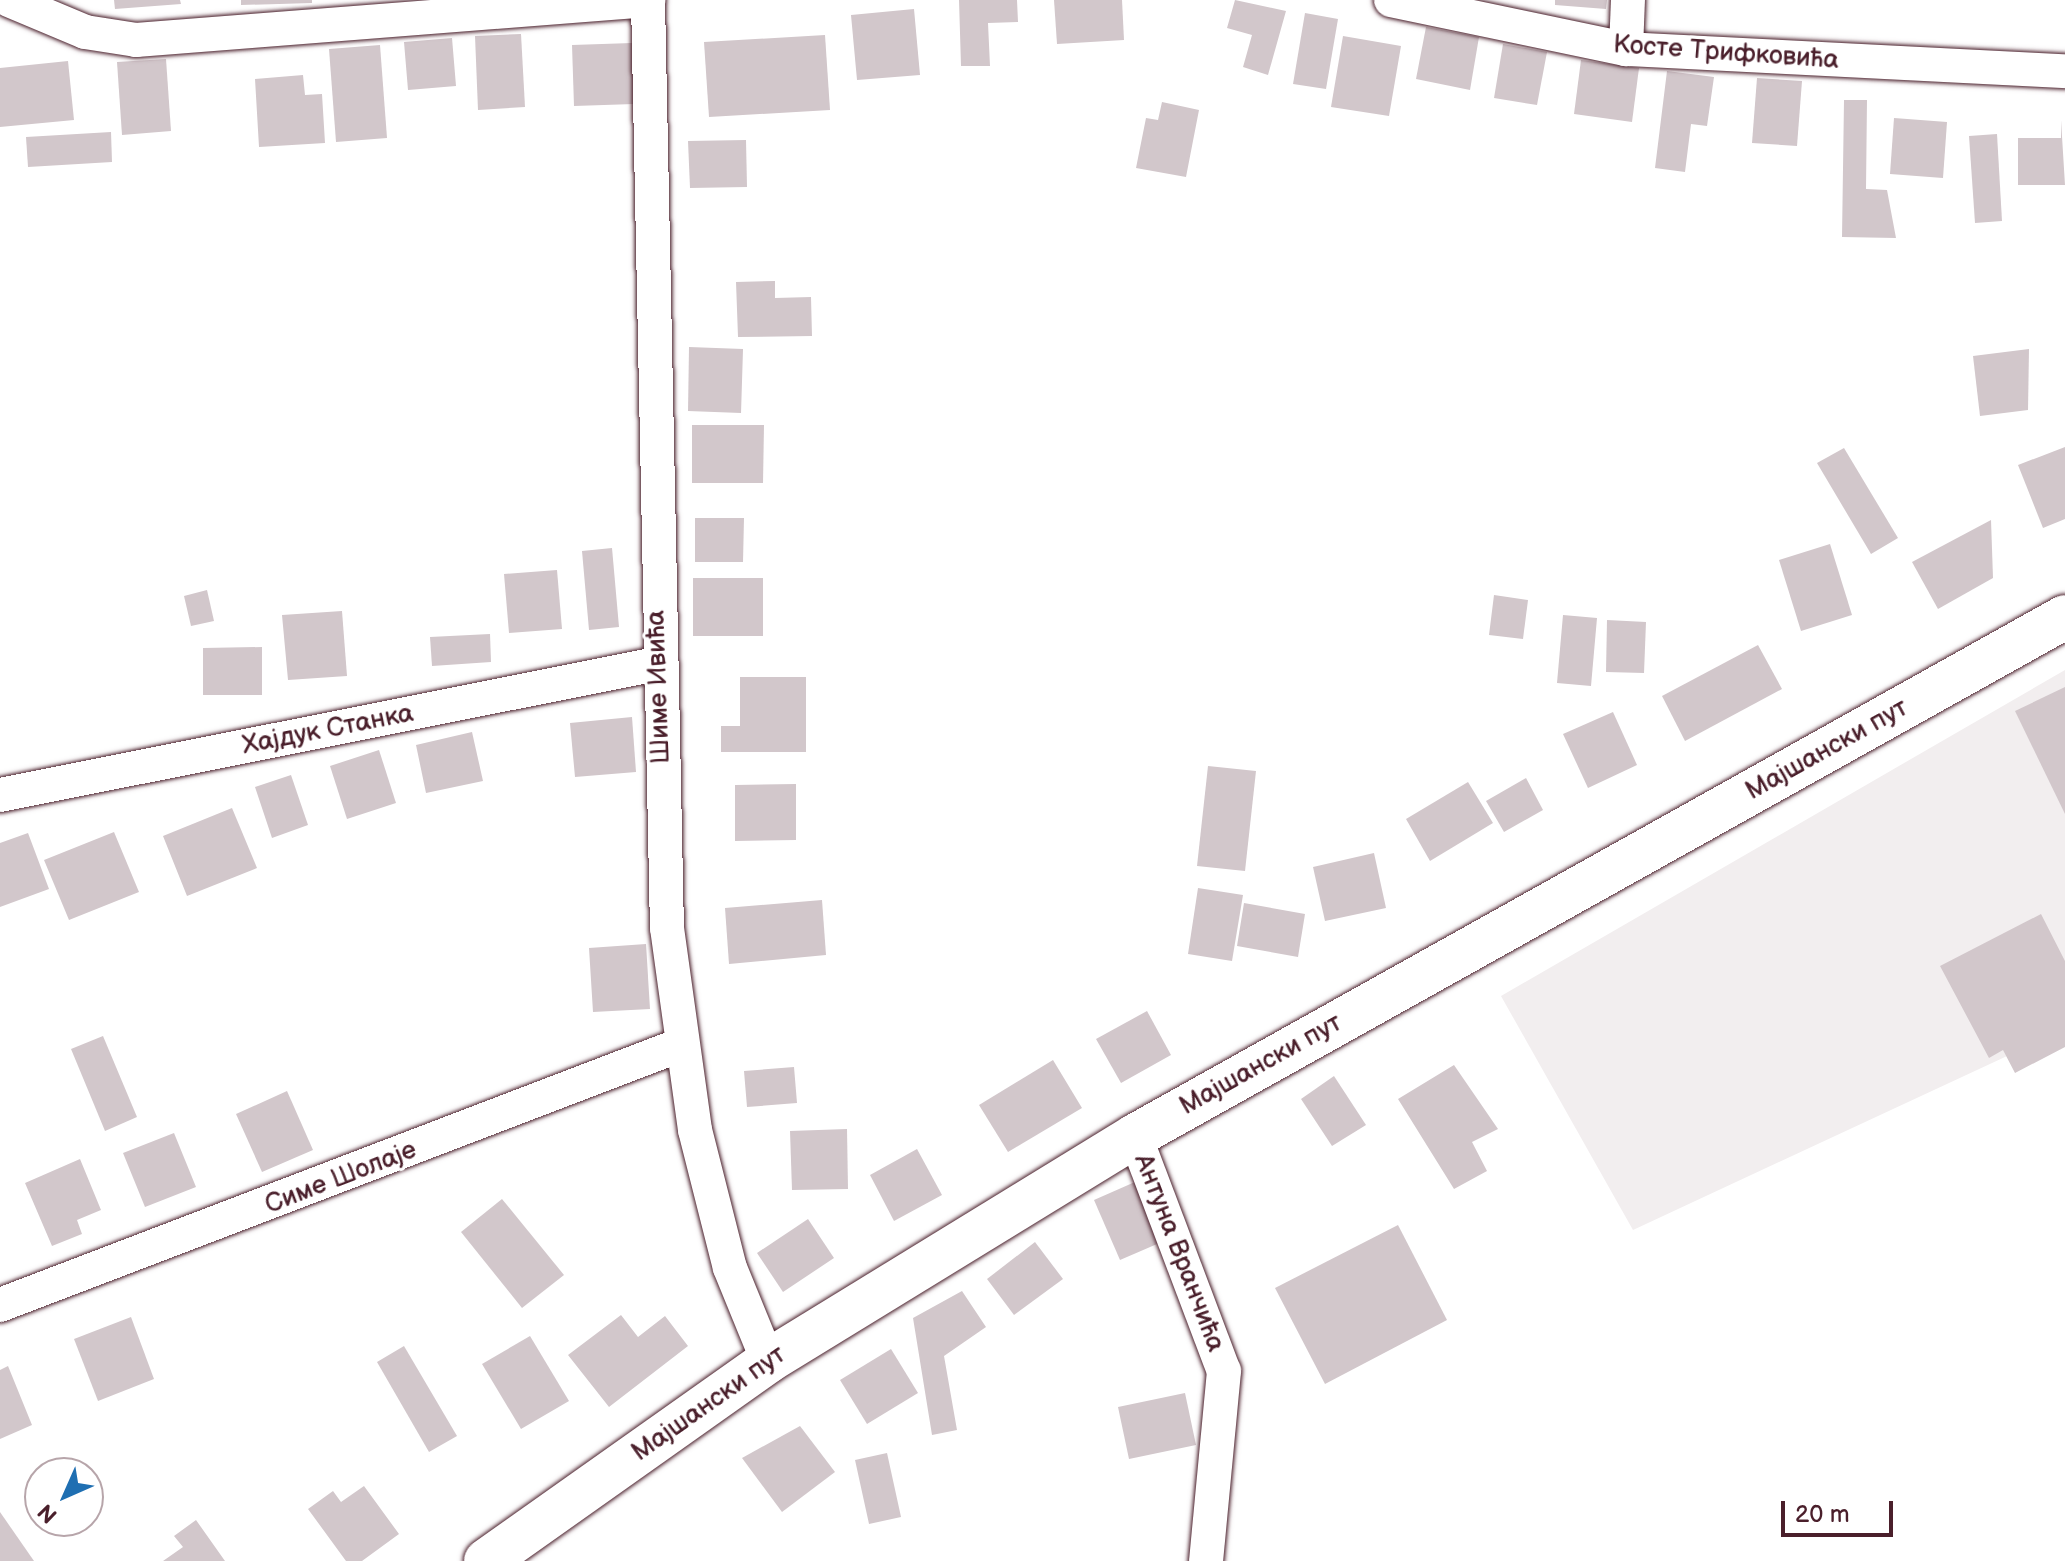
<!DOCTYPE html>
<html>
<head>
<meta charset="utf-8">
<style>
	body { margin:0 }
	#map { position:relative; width:2065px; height:1561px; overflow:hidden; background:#fff; font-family:"Balsamiq Sans",sans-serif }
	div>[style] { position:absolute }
	.built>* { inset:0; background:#f2eeef }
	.building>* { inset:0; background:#d2c7cb }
	.roads { filter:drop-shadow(0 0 2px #4a1f2b) drop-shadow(0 0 2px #4a1f2b) }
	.street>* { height:34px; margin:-17px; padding:0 17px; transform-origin:17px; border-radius:17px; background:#fff }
	.secondary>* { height:44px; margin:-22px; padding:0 22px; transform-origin:22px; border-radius:22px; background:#fff }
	span { translate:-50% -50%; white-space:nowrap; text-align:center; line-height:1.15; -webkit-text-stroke:6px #fff; paint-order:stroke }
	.street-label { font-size:26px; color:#4a1f2b }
	.north { position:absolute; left:24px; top:1457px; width:80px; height:80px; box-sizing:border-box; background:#fff; border:2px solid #b7a5aa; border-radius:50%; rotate:225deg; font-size:22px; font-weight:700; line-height:32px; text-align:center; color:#4a1f2b }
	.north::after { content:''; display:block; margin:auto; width:28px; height:36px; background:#1f6fb2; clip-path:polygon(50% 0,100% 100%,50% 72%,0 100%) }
	.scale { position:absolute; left:1781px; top:1501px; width:112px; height:36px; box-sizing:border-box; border:4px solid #4a1f2b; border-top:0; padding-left:10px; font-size:24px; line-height:28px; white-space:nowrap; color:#4a1f2b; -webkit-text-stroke:6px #fff; paint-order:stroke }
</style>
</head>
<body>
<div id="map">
	<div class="built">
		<div style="clip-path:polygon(2065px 670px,2065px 1029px,1633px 1230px,1501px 996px)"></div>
	</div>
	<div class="building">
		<div style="clip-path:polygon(114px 0,180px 0,181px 4px,115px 9px)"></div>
		<div style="clip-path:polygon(241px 0,312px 0,312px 3px,241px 5px)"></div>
		<div style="clip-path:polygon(959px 0,1017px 0,1018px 22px,988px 23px,990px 66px,961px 66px)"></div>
		<div style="clip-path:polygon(1054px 0,1122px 0,1124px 40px,1057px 44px)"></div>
		<div style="clip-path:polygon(1235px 0,1286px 11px,1268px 75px,1243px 67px,1252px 35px,1227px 28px)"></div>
		<div style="clip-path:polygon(1555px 0,1607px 0,1606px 9px,1555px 5px)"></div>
		<div style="clip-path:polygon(914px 9px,920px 75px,857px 80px,851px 15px)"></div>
		<div style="clip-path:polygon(1305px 13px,1338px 19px,1326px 89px,1293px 84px)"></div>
		<div style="clip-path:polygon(1426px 27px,1479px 37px,1470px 90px,1416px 79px)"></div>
		<div style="clip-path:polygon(521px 34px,525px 107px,478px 110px,475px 36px)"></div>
		<div style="clip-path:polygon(825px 35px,830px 110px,709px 117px,704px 42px)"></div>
		<div style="clip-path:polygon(1343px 36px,1401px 46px,1389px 116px,1331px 107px)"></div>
		<div style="clip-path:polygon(452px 38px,456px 86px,408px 90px,404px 42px)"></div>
		<div style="clip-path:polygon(632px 43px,634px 104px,574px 106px,572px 45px)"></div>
		<div style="clip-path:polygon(1503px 44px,1547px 52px,1537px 105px,1494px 98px)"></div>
		<div style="clip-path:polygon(380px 45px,387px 138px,336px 142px,329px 49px)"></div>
		<div style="clip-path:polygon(166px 59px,171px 131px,122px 135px,117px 62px)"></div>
		<div style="clip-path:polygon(1581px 60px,1639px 68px,1632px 122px,1574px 114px)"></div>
		<div style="clip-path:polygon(68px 61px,74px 120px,0 127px,0 68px)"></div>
		<div style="clip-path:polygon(1667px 71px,1714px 77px,1707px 126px,1691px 124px,1685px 172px,1655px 168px)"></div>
		<div style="clip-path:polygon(303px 75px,305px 95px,322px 94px,325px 143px,259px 147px,255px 79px)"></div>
		<div style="clip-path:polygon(1757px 78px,1802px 81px,1797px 146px,1752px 143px)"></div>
		<div style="clip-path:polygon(1844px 100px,1867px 100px,1866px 189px,1887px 190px,1896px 238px,1842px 237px)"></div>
		<div style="clip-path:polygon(1162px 102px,1199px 110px,1186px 177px,1136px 168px,1146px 118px,1158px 120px)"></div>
		<div style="clip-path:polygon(1894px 118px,1947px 122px,1943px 178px,1890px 174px)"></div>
		<div style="clip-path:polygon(2061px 120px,2065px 185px,2018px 185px,2018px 138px,2061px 138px)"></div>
		<div style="clip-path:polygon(111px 132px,112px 162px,28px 167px,26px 137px)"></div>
		<div style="clip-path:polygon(1997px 134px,2002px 221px,1975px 223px,1969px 136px)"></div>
		<div style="clip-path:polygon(746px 140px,747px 187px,690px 188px,688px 141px)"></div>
		<div style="clip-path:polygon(775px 281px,775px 298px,811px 297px,812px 336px,738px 337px,736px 282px)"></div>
		<div style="clip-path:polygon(689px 347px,743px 349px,741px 413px,688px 411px)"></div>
		<div style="clip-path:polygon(2029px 349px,2028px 410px,1980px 416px,1973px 356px)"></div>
		<div style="clip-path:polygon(692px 425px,764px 425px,763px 483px,692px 483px)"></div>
		<div style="clip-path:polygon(2065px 447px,2065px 519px,2043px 528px,2018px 465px)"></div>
		<div style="clip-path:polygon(1844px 448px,1898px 538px,1871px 554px,1817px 463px)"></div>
		<div style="clip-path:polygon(695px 518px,744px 518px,743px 562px,695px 562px)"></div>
		<div style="clip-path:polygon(1991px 520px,1993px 578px,1938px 609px,1912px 562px)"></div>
		<div style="clip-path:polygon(1830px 544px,1852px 615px,1801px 631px,1779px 560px)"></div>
		<div style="clip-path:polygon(612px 548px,619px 627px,589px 630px,582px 551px)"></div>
		<div style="clip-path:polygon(557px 570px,562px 629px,509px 633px,504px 574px)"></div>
		<div style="clip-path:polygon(693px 578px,763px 578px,763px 636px,693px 636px)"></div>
		<div style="clip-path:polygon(207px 590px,214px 621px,191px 626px,184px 596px)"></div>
		<div style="clip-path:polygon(1494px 595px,1528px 600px,1523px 639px,1489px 635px)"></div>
		<div style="clip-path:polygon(342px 611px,347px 676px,288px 680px,282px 615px)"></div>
		<div style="clip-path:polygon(1563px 615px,1597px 618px,1591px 686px,1557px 683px)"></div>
		<div style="clip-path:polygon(1607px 620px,1646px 622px,1644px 673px,1606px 672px)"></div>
		<div style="clip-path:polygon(490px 634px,491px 662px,432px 666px,430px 637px)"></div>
		<div style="clip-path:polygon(1758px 645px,1782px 689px,1685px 741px,1662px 696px)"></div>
		<div style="clip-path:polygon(262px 647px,262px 695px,203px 695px,203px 648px)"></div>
		<div style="clip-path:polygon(740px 677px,806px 677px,806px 752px,721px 752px,721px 726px,740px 726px)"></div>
		<div style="clip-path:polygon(2065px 687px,2065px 814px,2015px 711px)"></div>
		<div style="clip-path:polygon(1613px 712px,1637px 765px,1588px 788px,1563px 734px)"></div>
		<div style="clip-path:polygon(632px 717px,636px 772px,575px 777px,570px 723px)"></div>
		<div style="clip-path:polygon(472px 732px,483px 781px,426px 793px,416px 745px)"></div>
		<div style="clip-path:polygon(379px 750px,396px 803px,347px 819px,330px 766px)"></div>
		<div style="clip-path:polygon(1208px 766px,1256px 771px,1245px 871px,1197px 866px)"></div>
		<div style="clip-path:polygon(291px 775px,308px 825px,272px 838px,255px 787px)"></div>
		<div style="clip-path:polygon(1526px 778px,1543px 810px,1504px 832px,1486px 801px)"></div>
		<div style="clip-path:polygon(1468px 782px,1493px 823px,1430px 861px,1406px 819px)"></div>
		<div style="clip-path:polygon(796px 784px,796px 840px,735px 841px,735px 785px)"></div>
		<div style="clip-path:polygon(232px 808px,257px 868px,187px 896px,163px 836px)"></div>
		<div style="clip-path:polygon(114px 832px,139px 892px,69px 920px,44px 860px)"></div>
		<div style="clip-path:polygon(28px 833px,49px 889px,0 907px,0 843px)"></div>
		<div style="clip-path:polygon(1374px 853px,1386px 908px,1325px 921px,1313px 867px)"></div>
		<div style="clip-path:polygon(1198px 888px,1243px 895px,1232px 961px,1188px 954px)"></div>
		<div style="clip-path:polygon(822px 900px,826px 955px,729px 964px,725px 908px)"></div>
		<div style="clip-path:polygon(1244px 903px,1305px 914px,1298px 957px,1237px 946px)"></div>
		<div style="clip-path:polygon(2041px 914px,2065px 961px,2065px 1047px,2015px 1073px,2003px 1050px,1989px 1058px,1940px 966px)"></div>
		<div style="clip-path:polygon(646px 944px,650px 1009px,593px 1012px,589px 948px)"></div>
		<div style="clip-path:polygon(1147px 1011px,1171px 1055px,1121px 1083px,1096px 1039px)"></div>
		<div style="clip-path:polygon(103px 1036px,137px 1117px,105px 1131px,71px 1049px)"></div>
		<div style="clip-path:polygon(1053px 1060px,1082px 1108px,1008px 1152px,979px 1105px)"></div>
		<div style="clip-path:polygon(1454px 1065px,1498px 1129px,1472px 1142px,1487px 1171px,1454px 1189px,1398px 1099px)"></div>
		<div style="clip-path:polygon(794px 1067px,797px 1103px,747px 1107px,744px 1071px)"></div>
		<div style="clip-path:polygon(1334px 1076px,1366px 1125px,1332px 1146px,1301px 1099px)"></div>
		<div style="clip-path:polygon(287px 1091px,313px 1150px,262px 1172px,236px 1114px)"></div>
		<div style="clip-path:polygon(847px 1129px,848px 1189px,792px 1190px,790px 1131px)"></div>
		<div style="clip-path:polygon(174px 1133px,196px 1187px,145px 1207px,123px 1153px)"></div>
		<div style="clip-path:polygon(917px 1149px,942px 1195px,894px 1221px,870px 1175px)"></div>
		<div style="clip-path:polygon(80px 1159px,101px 1210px,77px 1220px,82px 1234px,52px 1246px,25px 1183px)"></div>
		<div style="clip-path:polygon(1144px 1178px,1171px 1238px,1120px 1260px,1094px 1200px)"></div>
		<div style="clip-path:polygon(502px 1199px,564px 1275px,522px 1308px,461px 1232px)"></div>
		<div style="clip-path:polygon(808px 1219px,834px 1258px,783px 1292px,757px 1253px)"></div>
		<div style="clip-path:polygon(1398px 1225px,1447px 1320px,1325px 1384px,1275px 1288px)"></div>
		<div style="clip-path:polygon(1035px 1242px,1063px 1279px,1014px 1315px,987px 1279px)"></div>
		<div style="clip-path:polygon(962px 1291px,986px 1327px,944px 1356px,957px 1430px,932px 1435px,913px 1318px)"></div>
		<div style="clip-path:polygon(621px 1315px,638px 1337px,665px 1316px,688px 1346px,609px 1407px,568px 1355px)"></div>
		<div style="clip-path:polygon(131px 1317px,154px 1379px,98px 1401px,74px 1339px)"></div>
		<div style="clip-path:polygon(530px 1336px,569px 1401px,521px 1429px,482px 1364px)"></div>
		<div style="clip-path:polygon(404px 1346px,457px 1436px,429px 1452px,377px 1362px)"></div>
		<div style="clip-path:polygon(891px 1349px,918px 1393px,867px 1424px,840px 1380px)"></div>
		<div style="clip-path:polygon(8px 1366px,32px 1425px,0 1439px,0 1370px)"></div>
		<div style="clip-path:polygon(1185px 1393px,1196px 1445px,1129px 1459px,1118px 1407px)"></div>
		<div style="clip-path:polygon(800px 1426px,835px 1472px,782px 1512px,742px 1458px)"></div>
		<div style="clip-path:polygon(887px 1453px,901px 1517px,869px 1524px,855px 1460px)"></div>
		<div style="clip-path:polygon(364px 1486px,399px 1534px,362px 1561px,346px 1561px,308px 1509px,333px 1491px,341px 1502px)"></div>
		<div style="clip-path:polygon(0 1512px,34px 1561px,0 1561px)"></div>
		<div style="clip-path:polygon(196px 1520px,225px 1561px,163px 1561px,183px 1547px,174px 1536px)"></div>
	</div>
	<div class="roads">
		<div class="street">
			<div style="left:9px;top:0;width:82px;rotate:22.8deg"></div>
			<div style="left:85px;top:32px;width:52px;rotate:8.9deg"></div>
			<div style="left:136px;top:40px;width:514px;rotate:-4.47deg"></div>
			<div style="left:648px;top:0;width:928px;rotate:88.83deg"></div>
			<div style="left:667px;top:928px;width:204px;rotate:82.1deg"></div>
			<div style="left:695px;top:1130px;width:142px;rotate:75.8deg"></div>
			<div style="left:730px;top:1268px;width:100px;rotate:67.8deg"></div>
			<div style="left:1391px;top:0;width:240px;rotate:11.8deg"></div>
			<div style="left:1626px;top:49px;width:440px;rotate:2.9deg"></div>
			<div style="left:1626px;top:49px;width:49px;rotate:-87.7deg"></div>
			<div style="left:0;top:795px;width:670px;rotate:-11.28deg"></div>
			<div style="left:1135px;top:1136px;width:251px;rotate:69.3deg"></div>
			<div style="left:1224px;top:1371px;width:191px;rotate:95.4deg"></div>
			<div style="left:0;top:1305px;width:728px;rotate:-20.92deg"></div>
		</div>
		<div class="secondary">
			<div style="left:486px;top:1561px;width:346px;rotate:-35.3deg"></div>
			<div style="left:768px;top:1361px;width:430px;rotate:-31.5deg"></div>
			<div style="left:1135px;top:1136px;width:1065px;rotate:-29.16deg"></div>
		</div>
	</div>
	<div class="street-label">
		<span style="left:1726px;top:53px;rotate:4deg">Косте Трифковића</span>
		<span style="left:659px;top:687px;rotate:-92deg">Шиме Ивића</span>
		<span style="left:328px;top:730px;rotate:-11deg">Хајдук Станка</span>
		<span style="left:1827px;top:750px;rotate:-29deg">Мајшански пут</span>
		<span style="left:1261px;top:1065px;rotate:-29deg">Мајшански пут</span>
		<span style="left:341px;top:1178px;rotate:-21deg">Симе Шолаје</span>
		<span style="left:1179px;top:1253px;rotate:69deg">Антуна Вранчића</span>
		<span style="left:709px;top:1404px;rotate:-35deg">Мајшански пут</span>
	</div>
	<div class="north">N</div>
	<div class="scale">20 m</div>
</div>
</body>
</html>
